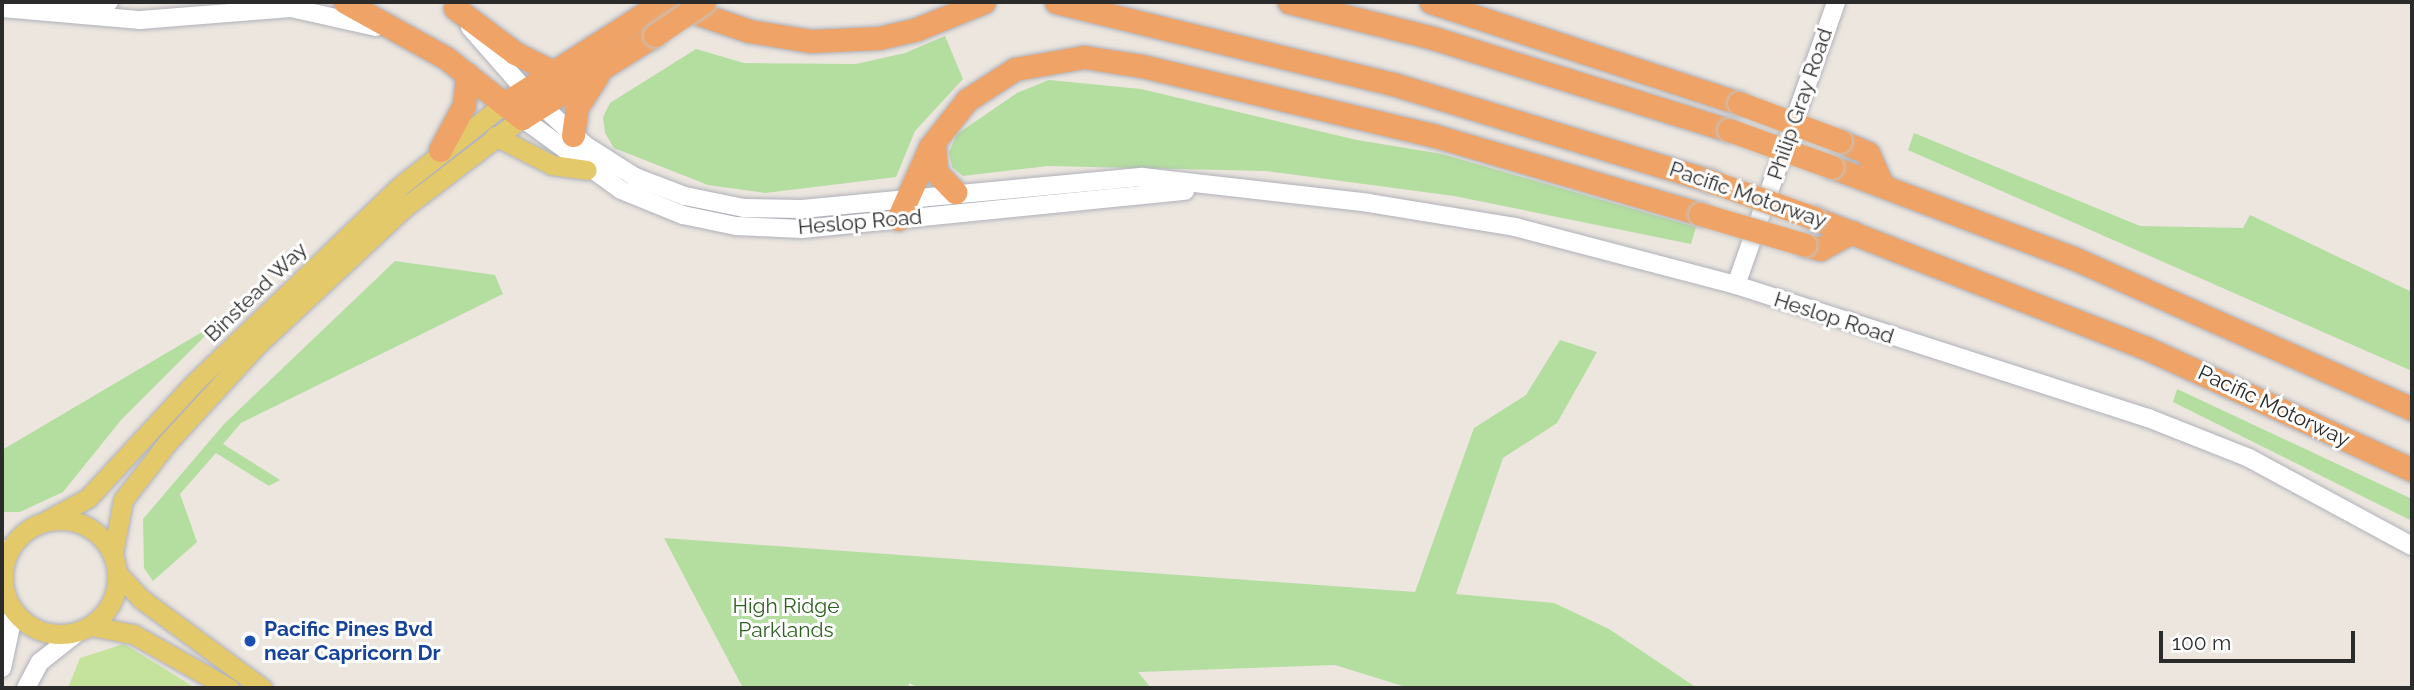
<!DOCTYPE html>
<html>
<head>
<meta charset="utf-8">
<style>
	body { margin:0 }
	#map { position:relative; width:2414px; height:690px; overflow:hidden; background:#ece6df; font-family:Raleway,sans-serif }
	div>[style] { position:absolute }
	.green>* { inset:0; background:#b4dda0 }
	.pitch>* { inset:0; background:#c5e39d }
	.roads { filter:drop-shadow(0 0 2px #afb1ba) drop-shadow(0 0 2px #afb1ba) }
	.secondary>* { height:18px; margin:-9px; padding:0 9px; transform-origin:9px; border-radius:9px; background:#fff }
	.primary>* { height:19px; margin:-9.5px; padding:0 9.5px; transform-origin:9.5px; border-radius:9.5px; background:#e4c96b }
	.primary>.ring { margin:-9.5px; padding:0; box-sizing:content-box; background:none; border:19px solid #e4c96b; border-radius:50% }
	.highway>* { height:23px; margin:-11.5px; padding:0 11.5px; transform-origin:11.5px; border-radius:11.5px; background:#f0a366 }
	.bridges { filter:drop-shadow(0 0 2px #c4c4c4) drop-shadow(0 0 2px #c4c4c4) }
	.highway-bridge>* { height:23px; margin:-11.5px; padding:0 11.5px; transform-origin:11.5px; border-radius:11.5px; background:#f0a366 }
	.dots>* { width:19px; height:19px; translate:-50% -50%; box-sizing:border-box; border:4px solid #fff; border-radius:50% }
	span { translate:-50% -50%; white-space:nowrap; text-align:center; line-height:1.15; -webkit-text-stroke:6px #fff; paint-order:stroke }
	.street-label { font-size:21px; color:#2b2b2b }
	.park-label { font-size:21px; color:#2e6221 }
	.transit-label { font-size:21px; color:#164399; font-weight:700 }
	.left { translate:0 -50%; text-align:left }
	.frame { position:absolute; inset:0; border:4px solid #2b2b2b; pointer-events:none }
	.scale { position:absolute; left:2159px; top:631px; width:196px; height:32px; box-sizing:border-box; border:4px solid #2b2b2b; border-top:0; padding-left:9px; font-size:21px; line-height:24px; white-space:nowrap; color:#2b2b2b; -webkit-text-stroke:5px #fff; paint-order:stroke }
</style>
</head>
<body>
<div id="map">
	<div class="green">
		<div style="clip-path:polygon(945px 36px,963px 79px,915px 131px,896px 177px,765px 193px,708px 185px,614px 148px,605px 133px,603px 117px,610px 103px,696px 49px,744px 63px,856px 64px,905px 53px)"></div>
		<div style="clip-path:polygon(1049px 80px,1141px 89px,1357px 140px,1442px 154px,1696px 227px,1691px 244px,1454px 196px,1267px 171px,1048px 166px,963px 176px,952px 167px,949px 152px,957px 134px,1017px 93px)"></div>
		<div style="clip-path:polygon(1914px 133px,2140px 226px,2243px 228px,2250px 215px,2412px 292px,2412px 371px,1908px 150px)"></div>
		<div style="clip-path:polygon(395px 261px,495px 275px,503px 294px,241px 423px,223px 444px,280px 480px,269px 486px,216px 453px,180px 494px,197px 542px,153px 581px,144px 568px,143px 519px,224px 424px)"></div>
		<div style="clip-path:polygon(219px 322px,121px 420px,63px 492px,20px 512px,2px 512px,2px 450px)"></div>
		<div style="clip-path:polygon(1560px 340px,1597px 352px,1557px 423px,1503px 458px,1456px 594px,1554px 603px,1609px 629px,1697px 688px,1409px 688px,1335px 665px,1138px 672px,1151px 688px,919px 688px,909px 683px,908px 688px,743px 688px,664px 538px,1415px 592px,1474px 428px,1526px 395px)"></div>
		<div style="clip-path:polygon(2177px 389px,2412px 499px,2412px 521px,2173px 402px)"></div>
	</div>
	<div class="pitch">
		<div style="clip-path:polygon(124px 644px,165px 669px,195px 688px,68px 688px,80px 658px)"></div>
	</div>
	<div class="roads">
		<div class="secondary">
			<div style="left:56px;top:7px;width:53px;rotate:-5.4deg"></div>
			<div style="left:2px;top:8px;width:139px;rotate:5deg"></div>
			<div style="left:140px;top:20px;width:151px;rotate:-4.5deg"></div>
			<div style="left:291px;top:8px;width:87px;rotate:12.6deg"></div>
			<div style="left:470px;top:27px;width:84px;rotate:48.9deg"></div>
			<div style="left:541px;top:105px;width:59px;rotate:42.3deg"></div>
			<div style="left:585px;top:145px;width:59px;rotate:32.6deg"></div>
			<div style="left:635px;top:177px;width:53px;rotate:20.8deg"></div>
			<div style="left:685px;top:196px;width:60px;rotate:11.5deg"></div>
			<div style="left:744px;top:208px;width:58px;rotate:1deg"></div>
			<div style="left:802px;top:209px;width:342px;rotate:-5.4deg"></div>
			<div style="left:1142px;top:177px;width:228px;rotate:6.5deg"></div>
			<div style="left:1369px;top:203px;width:148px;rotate:9.3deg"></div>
			<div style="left:1515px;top:227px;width:228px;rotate:14.7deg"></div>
			<div style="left:1736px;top:285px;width:433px;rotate:17.9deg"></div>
			<div style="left:2148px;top:418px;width:109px;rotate:21.6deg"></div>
			<div style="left:2249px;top:458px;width:185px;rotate:28.4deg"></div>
			<div style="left:522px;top:118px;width:122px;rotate:36deg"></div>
			<div style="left:621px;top:190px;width:67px;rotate:22deg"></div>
			<div style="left:683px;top:215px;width:54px;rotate:11.7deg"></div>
			<div style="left:736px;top:226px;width:66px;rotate:2.6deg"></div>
			<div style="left:802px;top:229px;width:385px;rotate:-5.7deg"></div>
			<div style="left:1736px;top:285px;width:300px;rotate:-70.5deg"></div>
			<div style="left:2px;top:549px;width:7px;rotate:27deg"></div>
			<div style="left:2px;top:668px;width:57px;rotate:-77.9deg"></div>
			<div style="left:26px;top:688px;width:30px;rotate:-62deg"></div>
			<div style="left:40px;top:662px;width:48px;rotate:-38.3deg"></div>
		</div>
		<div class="primary">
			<div style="left:495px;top:136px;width:64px;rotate:27deg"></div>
			<div style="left:552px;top:165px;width:35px;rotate:8deg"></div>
			<div class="ring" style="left:3px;top:520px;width:95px;height:95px"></div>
			<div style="left:47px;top:520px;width:47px;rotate:-28.2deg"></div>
			<div style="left:88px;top:498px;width:156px;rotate:-47.3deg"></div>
			<div style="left:194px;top:383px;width:285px;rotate:-43.7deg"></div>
			<div style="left:400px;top:186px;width:132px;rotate:-38.3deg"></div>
			<div style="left:113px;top:553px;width:54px;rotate:-79.3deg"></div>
			<div style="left:123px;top:500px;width:72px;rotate:-52.3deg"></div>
			<div style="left:167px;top:443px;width:134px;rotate:-47.4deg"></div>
			<div style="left:258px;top:344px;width:201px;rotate:-43deg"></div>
			<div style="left:405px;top:207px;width:147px;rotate:-37.3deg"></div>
			<div style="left:118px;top:574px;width:33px;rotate:47deg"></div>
			<div style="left:140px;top:598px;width:152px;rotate:36.4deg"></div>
			<div style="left:91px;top:626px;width:43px;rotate:10.8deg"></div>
			<div style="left:133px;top:634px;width:110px;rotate:29.4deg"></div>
		</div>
		<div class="highway">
			<div style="left:345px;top:2px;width:115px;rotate:29deg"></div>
			<div style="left:446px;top:58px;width:97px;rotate:38.3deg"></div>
			<div style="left:522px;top:118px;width:157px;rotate:-32deg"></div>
			<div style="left:664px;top:2px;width:90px;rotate:18.8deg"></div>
			<div style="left:749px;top:31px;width:63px;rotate:9.2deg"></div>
			<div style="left:811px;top:41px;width:68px;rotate:-2.5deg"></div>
			<div style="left:879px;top:38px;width:39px;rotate:-13deg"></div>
			<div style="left:917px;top:29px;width:72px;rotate:-21.9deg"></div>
			<div style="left:1056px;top:2px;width:347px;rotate:13.7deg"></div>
			<div style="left:1393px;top:84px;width:332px;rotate:17deg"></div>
			<div style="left:1289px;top:2px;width:148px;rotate:14deg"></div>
			<div style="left:1433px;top:38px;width:310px;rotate:17.3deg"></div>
			<div style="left:1431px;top:2px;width:324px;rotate:18.2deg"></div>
			<div style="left:455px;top:8px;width:75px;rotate:36.9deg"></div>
			<div style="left:515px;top:53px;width:42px;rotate:26.6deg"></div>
			<div style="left:504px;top:104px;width:189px;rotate:-32.7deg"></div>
			<div style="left:573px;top:135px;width:28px;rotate:-82deg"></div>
			<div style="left:577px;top:107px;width:37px;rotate:-57deg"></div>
			<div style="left:1840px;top:141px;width:30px;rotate:23deg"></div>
			<div style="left:1868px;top:153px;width:35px;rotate:66deg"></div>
			<div style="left:934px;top:143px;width:29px;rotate:86deg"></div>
			<div style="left:936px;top:172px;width:28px;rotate:46deg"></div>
			<div style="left:440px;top:150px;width:51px;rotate:-61.9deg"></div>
			<div style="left:464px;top:105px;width:31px;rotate:-84deg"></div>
			<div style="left:1832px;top:167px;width:258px;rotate:20.7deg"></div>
			<div style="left:2073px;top:258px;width:371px;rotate:24deg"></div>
			<div style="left:1814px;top:218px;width:357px;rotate:21.4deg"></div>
			<div style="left:2146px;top:348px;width:293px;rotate:24.6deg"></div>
			<div style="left:898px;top:219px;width:79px;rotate:-66deg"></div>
			<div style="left:930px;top:147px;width:60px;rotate:-51.8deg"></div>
			<div style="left:967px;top:100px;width:57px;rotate:-32.9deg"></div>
			<div style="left:1015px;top:69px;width:70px;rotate:-9.9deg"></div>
			<div style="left:1084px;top:57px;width:59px;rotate:8.8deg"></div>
			<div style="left:1142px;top:66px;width:298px;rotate:13.4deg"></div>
			<div style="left:1432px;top:135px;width:279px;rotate:16.4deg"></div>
			<div style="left:1805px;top:245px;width:16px;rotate:15deg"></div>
			<div style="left:1820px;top:249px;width:36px;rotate:-28deg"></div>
		</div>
	</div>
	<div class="bridges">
		<div class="highway-bridge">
			<div style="left:655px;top:35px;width:59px;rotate:-34deg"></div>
			<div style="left:1739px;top:103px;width:108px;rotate:20.6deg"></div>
			<div style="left:1729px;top:130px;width:109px;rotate:19.8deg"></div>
			<div style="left:1710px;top:181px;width:110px;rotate:19.6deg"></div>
			<div style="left:1700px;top:214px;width:109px;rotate:16.4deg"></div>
		</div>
	</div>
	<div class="dots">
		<div style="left:250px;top:641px;background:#1a4fb4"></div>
	</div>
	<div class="street-label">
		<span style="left:1800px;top:104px;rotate:-71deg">Philip Gray Road</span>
		<span style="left:1748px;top:195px;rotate:19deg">Pacific Motorway</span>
		<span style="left:860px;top:222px;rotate:-5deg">Heslop Road</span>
		<span style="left:256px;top:292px;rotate:-44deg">Binstead Way</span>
		<span style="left:1834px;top:318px;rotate:18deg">Heslop Road</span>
		<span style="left:2274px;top:406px;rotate:25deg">Pacific Motorway</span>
	</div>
	<div class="park-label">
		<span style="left:786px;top:618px">High Ridge<br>Parklands</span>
	</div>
	<div class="transit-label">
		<span class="left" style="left:264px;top:641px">Pacific Pines Bvd<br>near Capricorn Dr</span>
	</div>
	<div class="frame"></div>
	<div class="scale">100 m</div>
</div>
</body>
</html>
